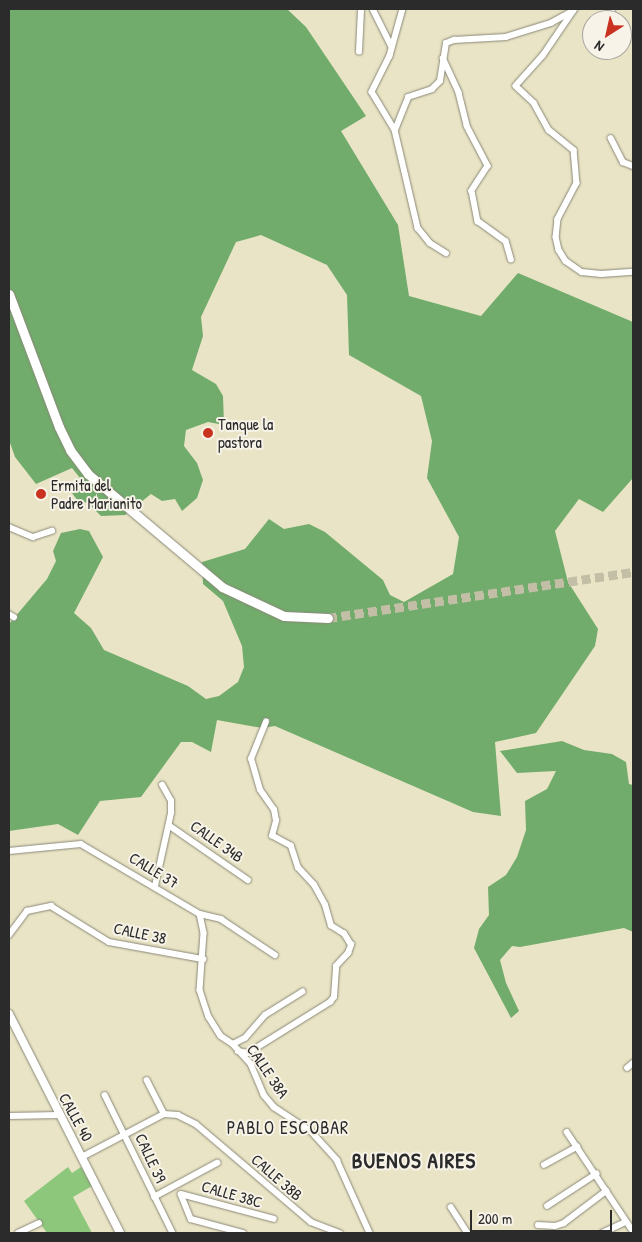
<!DOCTYPE html>
<html>
<head>
<meta charset="utf-8">
<style>
	body { margin:0 }
	#map { position:relative; width:642px; height:1242px; overflow:hidden; background:#e9e4c5; font-family:"Patrick Hand",sans-serif }
	div>[style] { position:absolute }
	.green>* { inset:0; background:#8cc77c }
	.forest>* { inset:0; background:#71ac6c }
	.primary-tunnel>* { height:9px; margin-top:-4.5px; transform-origin:0; background:repeating-linear-gradient(90deg,#c3bfa6 0 9px,transparent 0 13.5px) }
	.roads { filter:drop-shadow(0 0 1px #8a8878) drop-shadow(0 0 1px #8a8878) }
	.street>* { height:5.5px; margin:-2.75px; padding:0 2.75px; transform-origin:2.75px; border-radius:2.75px; background:#fff }
	.secondary>* { height:8px; margin:-4px; padding:0 4px; transform-origin:4px; border-radius:4px; background:#fff }
	.primary>* { height:9px; margin:-4.5px; padding:0 4.5px; transform-origin:4.5px; border-radius:4.5px; background:#fff }
	.dots>* { width:14px; height:14px; translate:-50% -50%; box-sizing:border-box; border:2px solid #f7f3e8; border-radius:50% }
	span { translate:-50% -50%; white-space:nowrap; text-align:center; line-height:1.15; -webkit-text-stroke:4px #f7f3e8; paint-order:stroke }
	.poi-label { font-size:16px; color:#2b2b2b }
	.left { translate:0 -50%; text-align:left }
	.street-label { font-size:16px; color:#2b2b2b }
	.neighbourhood-label { font-size:18px; color:#2b2b2b; letter-spacing:1px }
	.district-label { font-size:21px; color:#2b2b2b; font-weight:700; letter-spacing:1px }
	.frame { position:absolute; inset:0; border:10px solid #2b2b2b; pointer-events:none }
	.north { position:absolute; left:582px; top:10px; width:50px; height:50px; box-sizing:border-box; background:#f7f3e8; border:1px solid #a5a39c; border-radius:50%; rotate:215deg; font-size:14px; font-weight:700; line-height:20px; text-align:center; color:#2b2b2b }
	.north::after { content:''; display:block; margin:auto; width:18px; height:22px; background:#c8321e; clip-path:polygon(50% 0,100% 100%,50% 72%,0 100%) }
	.scale { position:absolute; left:470px; top:1210px; width:142px; height:22px; box-sizing:border-box; border:2px solid #2b2b2b; border-top:0; padding-left:6px; font-size:15px; line-height:18px; white-space:nowrap; color:#2b2b2b; -webkit-text-stroke:4px #f7f3e8; paint-order:stroke }
</style>
</head>
<body>
<div id="map">
	<div class="green">
		<div style="clip-path:polygon(68px 1167px,72px 1173px,81px 1167px,92px 1186px,73px 1197px,92px 1233px,47px 1233px,24px 1201px)"></div>
	</div>
	<div class="forest">
		<div style="clip-path:polygon(9px 9px,287px 9px,306px 27px,366px 116px,341px 131px,398px 225px,409px 296px,481px 316px,518px 273px,633px 322px,633px 478px,603px 512px,579px 499px,555px 531px,568px 582px,598px 629px,595px 646px,536px 733px,495px 742px,501px 816px,473px 812px,275px 726px,262px 728px,217px 720px,211px 752px,192px 742px,181px 742px,141px 797px,100px 801px,78px 835px,58px 824px,9px 831px,9px 624px,47px 579px,56px 561px,53px 551px,61px 533px,80px 529px,89px 531px,103px 557px,74px 613px,91px 628px,104px 650px,188px 686px,206px 699px,219px 696px,238px 682px,244px 667px,242px 646px,223px 601px,203px 584px,202px 562px,245px 549px,269px 519px,284px 529px,309px 524px,325px 532px,383px 580px,390px 595px,404px 602px,453px 574px,459px 537px,427px 478px,432px 441px,421px 396px,349px 355px,347px 295px,327px 265px,261px 235px,236px 242px,201px 317px,203px 336px,192px 370px,216px 384px,223px 396px,224px 425px,208px 422px,186px 430px,184px 446px,197px 463px,203px 480px,197px 498px,182px 511px,175px 499px,162px 501px,151px 494px,125px 515px,101px 516px,88px 503px,78px 501px,72px 493px,84px 483px,72px 468px,36px 484px,15px 457px,9px 440px)"></div>
		<div style="clip-path:polygon(562px 741px,584px 750px,612px 754px,626px 762px,629px 784px,633px 785px,633px 932px,624px 928px,520px 947px,512px 946px,500px 960px,506px 983px,519px 1011px,511px 1018px,474px 948px,479px 929px,489px 915px,488px 887px,506px 875px,517px 857px,526px 830px,525px 801px,547px 789px,556px 771px,517px 773px,500px 751px)"></div>
	</div>
	<div class="primary-tunnel">
		<div style="left:328px;top:618px;width:308px;rotate:-8.6deg"></div>
	</div>
	<div class="roads">
		<div class="street">
			<div style="left:373px;top:9px;width:42px;rotate:63.4deg"></div>
			<div style="left:403px;top:9px;width:49px;rotate:105.5deg"></div>
			<div style="left:390px;top:56px;width:40px;rotate:116.6deg"></div>
			<div style="left:372px;top:92px;width:44px;rotate:58.8deg"></div>
			<div style="left:395px;top:130px;width:101px;rotate:76.8deg"></div>
			<div style="left:418px;top:228px;width:19px;rotate:51deg"></div>
			<div style="left:430px;top:243px;width:19px;rotate:32deg"></div>
			<div style="left:575px;top:9px;width:57px;rotate:124.2deg"></div>
			<div style="left:543px;top:56px;width:40px;rotate:132deg"></div>
			<div style="left:516px;top:86px;width:25px;rotate:43deg"></div>
			<div style="left:534px;top:103px;width:31px;rotate:61deg"></div>
			<div style="left:549px;top:130px;width:32px;rotate:39deg"></div>
			<div style="left:574px;top:150px;width:33px;rotate:85deg"></div>
			<div style="left:577px;top:183px;width:41px;rotate:117.8deg"></div>
			<div style="left:558px;top:219px;width:18px;rotate:96deg"></div>
			<div style="left:556px;top:237px;width:13px;rotate:77deg"></div>
			<div style="left:559px;top:250px;width:13px;rotate:58deg"></div>
			<div style="left:566px;top:261px;width:19px;rotate:35deg"></div>
			<div style="left:582px;top:272px;width:19px;rotate:6deg"></div>
			<div style="left:601px;top:274px;width:32px;rotate:-4deg"></div>
			<div style="left:609px;top:20px;width:11px;rotate:-75deg"></div>
			<div style="left:359px;top:52px;width:43px;rotate:-87.3deg"></div>
			<div style="left:599px;top:52px;width:2px;rotate:-63deg"></div>
			<div style="left:443px;top:58px;width:38px;rotate:65deg"></div>
			<div style="left:459px;top:93px;width:34px;rotate:76deg"></div>
			<div style="left:467px;top:126px;width:45px;rotate:62.3deg"></div>
			<div style="left:488px;top:166px;width:30px;rotate:123deg"></div>
			<div style="left:472px;top:191px;width:31px;rotate:79deg"></div>
			<div style="left:478px;top:221px;width:34px;rotate:36deg"></div>
			<div style="left:506px;top:241px;width:19px;rotate:74deg"></div>
			<div style="left:395px;top:130px;width:35px;rotate:-68deg"></div>
			<div style="left:408px;top:97px;width:25px;rotate:-18deg"></div>
			<div style="left:432px;top:89px;width:11px;rotate:-45deg"></div>
			<div style="left:440px;top:81px;width:38px;rotate:-81deg"></div>
			<div style="left:446px;top:43px;width:9px;rotate:-21deg"></div>
			<div style="left:454px;top:40px;width:52px;rotate:-3.3deg"></div>
			<div style="left:506px;top:37px;width:47px;rotate:-17.3deg"></div>
			<div style="left:551px;top:23px;width:25px;rotate:-29deg"></div>
			<div style="left:611px;top:138px;width:27px;rotate:63deg"></div>
			<div style="left:623px;top:162px;width:11px;rotate:22deg"></div>
			<div style="left:9px;top:527px;width:26px;rotate:23deg"></div>
			<div style="left:33px;top:537px;width:20px;rotate:-18deg"></div>
			<div style="left:9px;top:614px;width:6px;rotate:31deg"></div>
			<div style="left:170px;top:826px;width:95px;rotate:34.7deg"></div>
			<div style="left:9px;top:851px;width:72px;rotate:-5.6deg"></div>
			<div style="left:81px;top:844px;width:138px;rotate:30.5deg"></div>
			<div style="left:200px;top:914px;width:22px;rotate:13deg"></div>
			<div style="left:221px;top:919px;width:65px;rotate:33.7deg"></div>
			<div style="left:155px;top:886px;width:75px;rotate:-77.6deg"></div>
			<div style="left:171px;top:813px;width:12px;rotate:-90deg"></div>
			<div style="left:171px;top:801px;width:18px;rotate:-119deg"></div>
			<div style="left:200px;top:914px;width:19px;rotate:78deg"></div>
			<div style="left:204px;top:933px;width:57px;rotate:94deg"></div>
			<div style="left:200px;top:990px;width:28px;rotate:72deg"></div>
			<div style="left:209px;top:1017px;width:22px;rotate:58deg"></div>
			<div style="left:221px;top:1036px;width:14px;rotate:34deg"></div>
			<div style="left:233px;top:1044px;width:27px;rotate:48deg"></div>
			<div style="left:251px;top:1064px;width:34px;rotate:67deg"></div>
			<div style="left:264px;top:1095px;width:16px;rotate:50deg"></div>
			<div style="left:274px;top:1107px;width:45px;rotate:33.3deg"></div>
			<div style="left:312px;top:1132px;width:38px;rotate:48deg"></div>
			<div style="left:337px;top:1160px;width:80px;rotate:65.7deg"></div>
			<div style="left:9px;top:935px;width:30px;rotate:-53deg"></div>
			<div style="left:27px;top:911px;width:25px;rotate:-12deg"></div>
			<div style="left:51px;top:906px;width:68px;rotate:31.8deg"></div>
			<div style="left:109px;top:942px;width:96px;rotate:10.3deg"></div>
			<div style="left:233px;top:1044px;width:13px;rotate:-27deg"></div>
			<div style="left:245px;top:1038px;width:30px;rotate:-49deg"></div>
			<div style="left:265px;top:1015px;width:44px;rotate:-31.9deg"></div>
			<div style="left:238px;top:1051px;width:10px;rotate:11deg"></div>
			<div style="left:248px;top:1053px;width:97px;rotate:-31.9deg"></div>
			<div style="left:330px;top:1002px;width:6px;rotate:-51deg"></div>
			<div style="left:334px;top:997px;width:31px;rotate:-86deg"></div>
			<div style="left:336px;top:966px;width:18px;rotate:-47deg"></div>
			<div style="left:348px;top:953px;width:9px;rotate:-69deg"></div>
			<div style="left:351px;top:945px;width:13px;rotate:-122deg"></div>
			<div style="left:344px;top:934px;width:15px;rotate:-148deg"></div>
			<div style="left:331px;top:926px;width:22px;rotate:-106deg"></div>
			<div style="left:325px;top:905px;width:23px;rotate:-119deg"></div>
			<div style="left:314px;top:885px;width:23px;rotate:-133deg"></div>
			<div style="left:298px;top:868px;width:23px;rotate:-108deg"></div>
			<div style="left:291px;top:846px;width:21px;rotate:-152deg"></div>
			<div style="left:272px;top:836px;width:16px;rotate:-75deg"></div>
			<div style="left:276px;top:821px;width:11px;rotate:-100deg"></div>
			<div style="left:274px;top:810px;width:24px;rotate:-125deg"></div>
			<div style="left:260px;top:790px;width:32px;rotate:-106deg"></div>
			<div style="left:251px;top:759px;width:40px;rotate:-68deg"></div>
			<div style="left:627px;top:1068px;width:8px;rotate:-40deg"></div>
			<div style="left:147px;top:1080px;width:38px;rotate:63deg"></div>
			<div style="left:105px;top:1095px;width:154px;rotate:63.8deg"></div>
			<div style="left:9px;top:1116px;width:50px;rotate:-1.1deg"></div>
			<div style="left:567px;top:1132px;width:119px;rotate:56.3deg"></div>
			<div style="left:82px;top:1157px;width:93px;rotate:-27.7deg"></div>
			<div style="left:164px;top:1114px;width:14px;rotate:4deg"></div>
			<div style="left:178px;top:1115px;width:20px;rotate:27deg"></div>
			<div style="left:196px;top:1124px;width:151px;rotate:40.4deg"></div>
			<div style="left:311px;top:1222px;width:31px;rotate:21deg"></div>
			<div style="left:544px;top:1165px;width:38px;rotate:-29deg"></div>
			<div style="left:181px;top:1194px;width:96px;rotate:15deg"></div>
			<div style="left:181px;top:1194px;width:27px;rotate:68deg"></div>
			<div style="left:191px;top:1219px;width:54px;rotate:15.1deg"></div>
			<div style="left:154px;top:1197px;width:72px;rotate:-28.4deg"></div>
			<div style="left:547px;top:1206px;width:59px;rotate:-33.1deg"></div>
			<div style="left:451px;top:1207px;width:31px;rotate:57deg"></div>
			<div style="left:538px;top:1225px;width:17px;rotate:3deg"></div>
			<div style="left:555px;top:1226px;width:9px;rotate:-18deg"></div>
			<div style="left:564px;top:1223px;width:53px;rotate:-37.3deg"></div>
			<div style="left:18px;top:1233px;width:23px;rotate:-25deg"></div>
			<div style="left:602px;top:1233px;width:26px;rotate:-25deg"></div>
		</div>
		<div class="secondary">
			<div style="left:9px;top:1014px;width:246px;rotate:63.1deg"></div>
		</div>
		<div class="primary">
			<div style="left:9px;top:294px;width:142px;rotate:69.4deg"></div>
			<div style="left:59px;top:427px;width:25px;rotate:64deg"></div>
			<div style="left:70px;top:450px;width:30px;rotate:53deg"></div>
			<div style="left:88px;top:474px;width:175px;rotate:40.1deg"></div>
			<div style="left:222px;top:587px;width:68px;rotate:25.1deg"></div>
			<div style="left:284px;top:616px;width:44px;rotate:2.6deg"></div>
		</div>
	</div>
	<div class="dots">
		<div style="left:208px;top:433px;background:#c8321e"></div>
		<div style="left:41px;top:494px;background:#c8321e"></div>
	</div>
	<div class="poi-label">
		<span class="left" style="left:218px;top:433px">Tanque la<br>pastora</span>
		<span class="left" style="left:51px;top:494px">Ermita del<br>Padre Marianito</span>
	</div>
	<div class="street-label">
		<span style="left:217px;top:841px;rotate:35deg">CALLE 34B</span>
		<span style="left:154px;top:870px;rotate:31deg">CALLE 37</span>
		<span style="left:140px;top:933px;rotate:12deg">CALLE 38</span>
		<span style="left:268px;top:1071px;rotate:56deg">CALLE 38A</span>
		<span style="left:76px;top:1117px;rotate:61deg">CALLE 40</span>
		<span style="left:151px;top:1158px;rotate:65deg">CALLE 39</span>
		<span style="left:277px;top:1177px;rotate:41deg">CALLE 38B</span>
		<span style="left:232px;top:1194px;rotate:16deg">CALLE 38C</span>
	</div>
	<div class="neighbourhood-label">
		<span style="left:288px;top:1128px">PABLO ESCOBAR</span>
	</div>
	<div class="district-label">
		<span style="left:414px;top:1161px">BUENOS AIRES</span>
	</div>
	<div class="frame"></div>
	<div class="north">N</div>
	<div class="scale">200 m</div>
</div>
</body>
</html>
